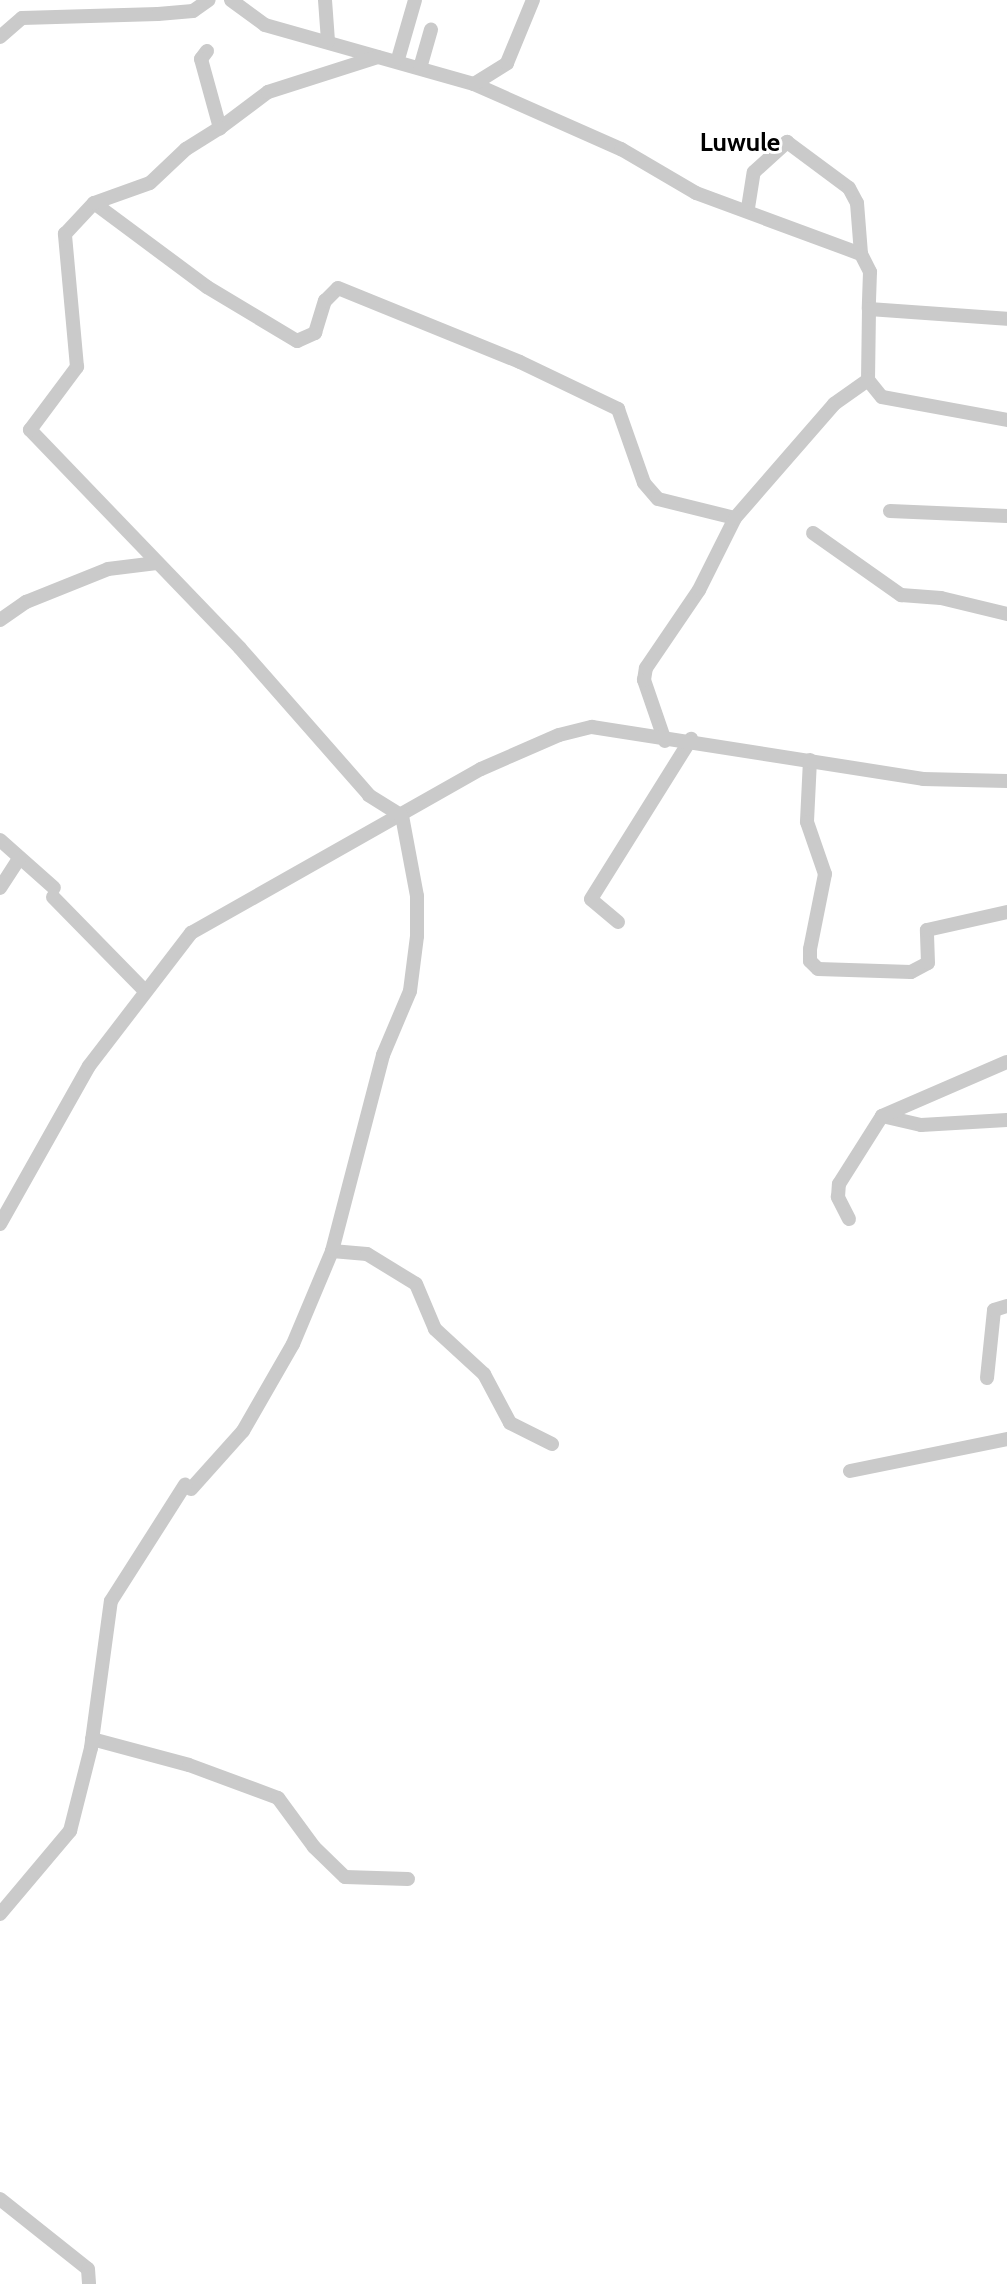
<!DOCTYPE html>
<html>
<head>
<meta charset="utf-8">
<style>
	body { margin:0 }
	#map { position:relative; width:1007px; height:2284px; overflow:hidden; background:#fff; font-family:Cabin,sans-serif }
	div>[style] { position:absolute }
	.minor>* { height:14px; margin:-7px; padding:0 7px; transform-origin:7px; border-radius:7px; background:#cacaca }
	span { translate:-50% -50%; white-space:nowrap; text-align:center; line-height:1.15; -webkit-text-stroke:6px #fff; paint-order:stroke }
	.quarter-label { font-size:26px; color:#000; font-weight:700 }
</style>
</head>
<body>
<div id="map">
	<div class="minor">
		<div style="left:231px;top:0;width:42px;rotate:36.3deg"></div>
		<div style="left:265px;top:25px;width:217px;rotate:15.8deg"></div>
		<div style="left:474px;top:84px;width:161px;rotate:23.9deg"></div>
		<div style="left:621px;top:149px;width:87px;rotate:30.4deg"></div>
		<div style="left:696px;top:193px;width:176px;rotate:20.3deg"></div>
		<div style="left:861px;top:254px;width:20px;rotate:63deg"></div>
		<div style="left:870px;top:272px;width:37px;rotate:92deg"></div>
		<div style="left:869px;top:309px;width:138px;rotate:4.1deg"></div>
		<div style="left:325px;top:0;width:41px;rotate:85.8deg"></div>
		<div style="left:0;top:37px;width:29px;rotate:-41deg"></div>
		<div style="left:22px;top:18px;width:136px;rotate:-1.7deg"></div>
		<div style="left:158px;top:14px;width:35px;rotate:-5deg"></div>
		<div style="left:193px;top:11px;width:19px;rotate:-35deg"></div>
		<div style="left:207px;top:51px;width:10px;rotate:127deg"></div>
		<div style="left:201px;top:59px;width:72px;rotate:74.6deg"></div>
		<div style="left:220px;top:128px;width:60px;rotate:-36.9deg"></div>
		<div style="left:268px;top:92px;width:115px;rotate:-17.7deg"></div>
		<div style="left:398px;top:59px;width:61px;rotate:-73.9deg"></div>
		<div style="left:420px;top:68px;width:40px;rotate:-74deg"></div>
		<div style="left:474px;top:84px;width:39px;rotate:-32deg"></div>
		<div style="left:507px;top:63px;width:68px;rotate:-67.6deg"></div>
		<div style="left:94px;top:203px;width:141px;rotate:36.6deg"></div>
		<div style="left:207px;top:287px;width:105px;rotate:31deg"></div>
		<div style="left:297px;top:341px;width:20px;rotate:-24deg"></div>
		<div style="left:315px;top:333px;width:34px;rotate:-73deg"></div>
		<div style="left:325px;top:301px;width:18px;rotate:-45deg"></div>
		<div style="left:338px;top:288px;width:196px;rotate:22.1deg"></div>
		<div style="left:520px;top:362px;width:109px;rotate:25.6deg"></div>
		<div style="left:618px;top:409px;width:78px;rotate:70.6deg"></div>
		<div style="left:644px;top:483px;width:21px;rotate:49deg"></div>
		<div style="left:658px;top:499px;width:79px;rotate:13.9deg"></div>
		<div style="left:748px;top:208px;width:36px;rotate:-81deg"></div>
		<div style="left:754px;top:172px;width:45px;rotate:-42.3deg"></div>
		<div style="left:787px;top:142px;width:77px;rotate:36.6deg"></div>
		<div style="left:849px;top:188px;width:17px;rotate:62deg"></div>
		<div style="left:857px;top:203px;width:51px;rotate:85.5deg"></div>
		<div style="left:869px;top:309px;width:71px;rotate:90.8deg"></div>
		<div style="left:868px;top:380px;width:22px;rotate:51deg"></div>
		<div style="left:882px;top:397px;width:127px;rotate:10.4deg"></div>
		<div style="left:890px;top:511px;width:117px;rotate:2.4deg"></div>
		<div style="left:813px;top:533px;width:108px;rotate:35.2deg"></div>
		<div style="left:901px;top:595px;width:40px;rotate:4.3deg"></div>
		<div style="left:941px;top:598px;width:68px;rotate:13.6deg"></div>
		<div style="left:0;top:620px;width:32px;rotate:-35deg"></div>
		<div style="left:26px;top:602px;width:88px;rotate:-21.9deg"></div>
		<div style="left:108px;top:569px;width:49px;rotate:-7deg"></div>
		<div style="left:665px;top:741px;width:65px;rotate:-109deg"></div>
		<div style="left:644px;top:680px;width:12px;rotate:-81deg"></div>
		<div style="left:646px;top:668px;width:94px;rotate:-55.8deg"></div>
		<div style="left:699px;top:590px;width:80px;rotate:-63.4deg"></div>
		<div style="left:735px;top:518px;width:151px;rotate:-49deg"></div>
		<div style="left:834px;top:404px;width:42px;rotate:-35.2deg"></div>
		<div style="left:810px;top:760px;width:62px;rotate:92.8deg"></div>
		<div style="left:807px;top:822px;width:55px;rotate:70.9deg"></div>
		<div style="left:825px;top:874px;width:76px;rotate:101.3deg"></div>
		<div style="left:810px;top:949px;width:12px;rotate:90deg"></div>
		<div style="left:810px;top:961px;width:11px;rotate:45deg"></div>
		<div style="left:818px;top:969px;width:93px;rotate:1.8deg"></div>
		<div style="left:911px;top:972px;width:19px;rotate:-28deg"></div>
		<div style="left:928px;top:963px;width:33px;rotate:-92deg"></div>
		<div style="left:927px;top:930px;width:82px;rotate:-12.7deg"></div>
		<div style="left:0;top:840px;width:72px;rotate:41.6deg"></div>
		<div style="left:0;top:888px;width:35px;rotate:-57deg"></div>
		<div style="left:53px;top:897px;width:130px;rotate:45.6deg"></div>
		<div style="left:618px;top:922px;width:35px;rotate:-140deg"></div>
		<div style="left:591px;top:899px;width:189px;rotate:-58deg"></div>
		<div style="left:882px;top:1116px;width:40px;rotate:13deg"></div>
		<div style="left:921px;top:1125px;width:86px;rotate:-3.3deg"></div>
		<div style="left:849px;top:1219px;width:25px;rotate:-117deg"></div>
		<div style="left:838px;top:1197px;width:13px;rotate:-86deg"></div>
		<div style="left:839px;top:1184px;width:80px;rotate:-57.7deg"></div>
		<div style="left:882px;top:1116px;width:136px;rotate:-23.4deg"></div>
		<div style="left:0;top:1224px;width:181px;rotate:-60.6deg"></div>
		<div style="left:89px;top:1066px;width:168px;rotate:-52.5deg"></div>
		<div style="left:191px;top:933px;width:333px;rotate:-29.5deg"></div>
		<div style="left:481px;top:769px;width:85px;rotate:-23.6deg"></div>
		<div style="left:559px;top:735px;width:34px;rotate:-14deg"></div>
		<div style="left:592px;top:727px;width:335px;rotate:8.9deg"></div>
		<div style="left:923px;top:779px;width:84px;rotate:1.4deg"></div>
		<div style="left:332px;top:1251px;width:35px;rotate:5deg"></div>
		<div style="left:367px;top:1254px;width:57px;rotate:31.5deg"></div>
		<div style="left:416px;top:1284px;width:49px;rotate:67.1deg"></div>
		<div style="left:435px;top:1329px;width:67px;rotate:42.6deg"></div>
		<div style="left:484px;top:1374px;width:55px;rotate:62deg"></div>
		<div style="left:510px;top:1423px;width:47px;rotate:26.6deg"></div>
		<div style="left:987px;top:1378px;width:68px;rotate:-84.1deg"></div>
		<div style="left:994px;top:1310px;width:14px;rotate:-17deg"></div>
		<div style="left:850px;top:1471px;width:160px;rotate:-11.5deg"></div>
		<div style="left:191px;top:1489px;width:78px;rotate:-48.1deg"></div>
		<div style="left:243px;top:1431px;width:100px;rotate:-60.1deg"></div>
		<div style="left:293px;top:1344px;width:101px;rotate:-67.2deg"></div>
		<div style="left:332px;top:1251px;width:203px;rotate:-75.4deg"></div>
		<div style="left:383px;top:1055px;width:69px;rotate:-67.1deg"></div>
		<div style="left:410px;top:991px;width:55px;rotate:-82.7deg"></div>
		<div style="left:417px;top:936px;width:40px;rotate:-90deg"></div>
		<div style="left:417px;top:896px;width:81px;rotate:-100.6deg"></div>
		<div style="left:402px;top:816px;width:39px;rotate:-148deg"></div>
		<div style="left:369px;top:795px;width:196px;rotate:-131.3deg"></div>
		<div style="left:240px;top:648px;width:303px;rotate:-133.9deg"></div>
		<div style="left:30px;top:430px;width:79px;rotate:-53.3deg"></div>
		<div style="left:77px;top:367px;width:134px;rotate:-95.2deg"></div>
		<div style="left:65px;top:234px;width:42px;rotate:-46.9deg"></div>
		<div style="left:94px;top:203px;width:59px;rotate:-19.7deg"></div>
		<div style="left:150px;top:183px;width:50px;rotate:-43.4deg"></div>
		<div style="left:186px;top:149px;width:40px;rotate:-32deg"></div>
		<div style="left:92px;top:1739px;width:100px;rotate:15deg"></div>
		<div style="left:189px;top:1765px;width:95px;rotate:20.3deg"></div>
		<div style="left:278px;top:1798px;width:61px;rotate:53.7deg"></div>
		<div style="left:314px;top:1847px;width:43px;rotate:44.1deg"></div>
		<div style="left:345px;top:1877px;width:63px;rotate:1.8deg"></div>
		<div style="left:0;top:1914px;width:109px;rotate:-49.9deg"></div>
		<div style="left:70px;top:1831px;width:86px;rotate:-75.8deg"></div>
		<div style="left:91px;top:1748px;width:148px;rotate:-82.3deg"></div>
		<div style="left:111px;top:1601px;width:138px;rotate:-57.5deg"></div>
		<div style="left:0;top:2199px;width:112px;rotate:38.5deg"></div>
		<div style="left:88px;top:2269px;width:15px;rotate:86deg"></div>
	</div>
	<div class="quarter-label">
		<span style="left:740px;top:143px">Luwule</span>
	</div>
</div>
</body>
</html>
